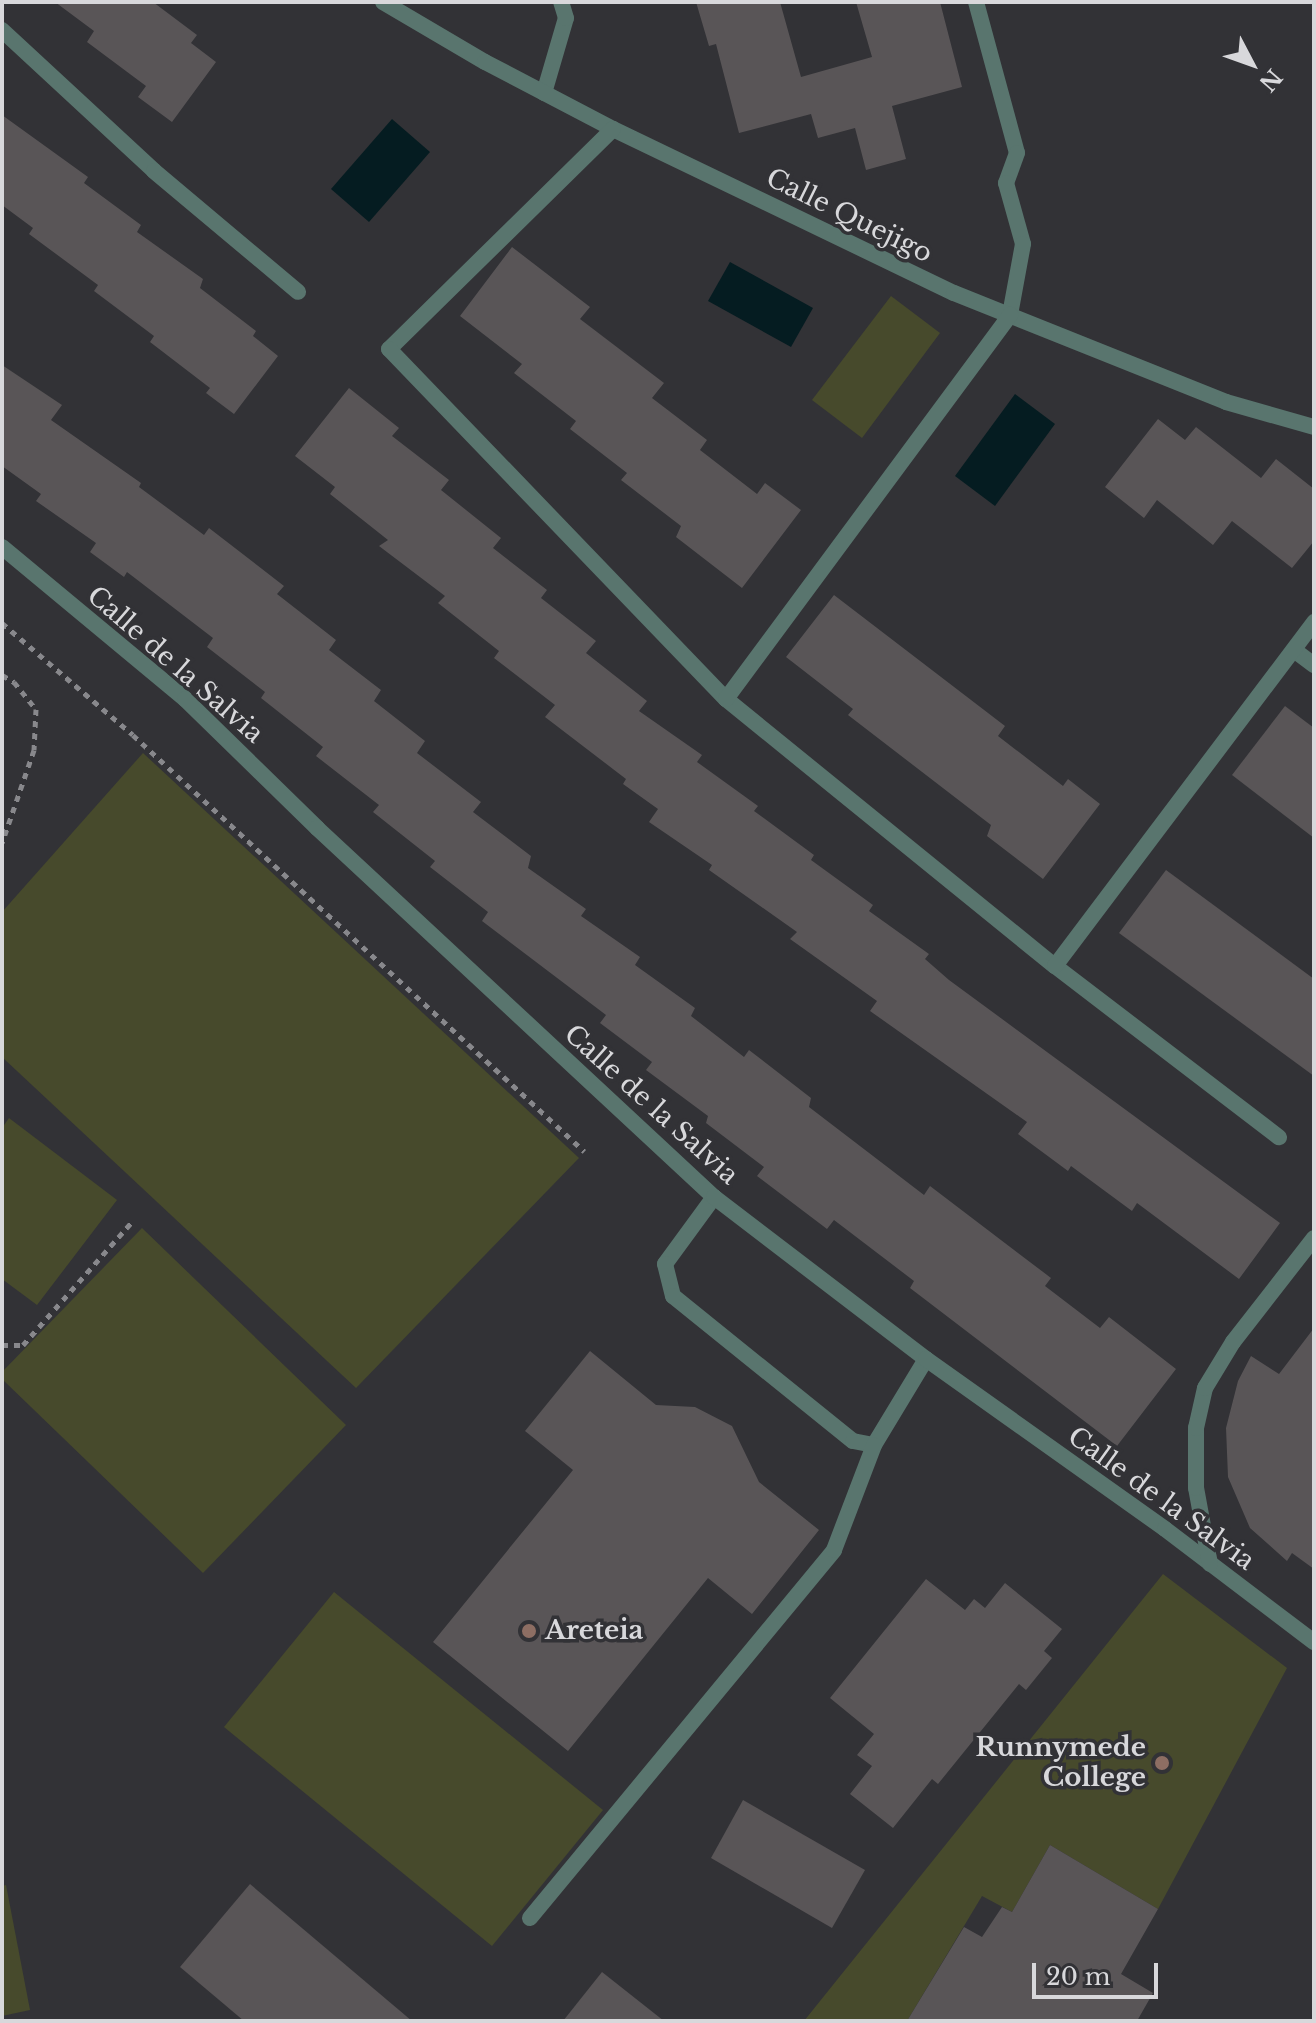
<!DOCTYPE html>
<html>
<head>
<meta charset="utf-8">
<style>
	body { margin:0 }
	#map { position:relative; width:1316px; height:2023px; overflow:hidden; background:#323236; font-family:"Libre Baskerville",serif }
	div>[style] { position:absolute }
	.green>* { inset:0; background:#474a2c }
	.water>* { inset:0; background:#051c21 }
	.building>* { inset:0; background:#595557 }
	.path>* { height:5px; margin-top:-2.5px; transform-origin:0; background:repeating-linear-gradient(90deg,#88888c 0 6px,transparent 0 12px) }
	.lane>* { height:16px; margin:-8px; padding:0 8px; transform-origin:8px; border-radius:8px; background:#59756e }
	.street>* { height:16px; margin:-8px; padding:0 8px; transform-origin:8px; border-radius:8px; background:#59756e }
	.dots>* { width:22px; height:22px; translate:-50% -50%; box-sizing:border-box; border:4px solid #323236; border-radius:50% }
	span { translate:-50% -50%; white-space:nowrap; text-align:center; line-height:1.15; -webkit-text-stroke:7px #323236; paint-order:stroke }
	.street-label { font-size:26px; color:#d8d8db }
	.poi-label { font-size:26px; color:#d8d8db; font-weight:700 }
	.left { translate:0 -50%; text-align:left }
	.right { translate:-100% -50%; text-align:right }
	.frame { position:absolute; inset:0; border:4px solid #d8d8db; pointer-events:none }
	.north { position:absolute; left:1212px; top:24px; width:80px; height:80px; -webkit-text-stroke:6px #323236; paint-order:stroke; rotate:131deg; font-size:22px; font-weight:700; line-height:32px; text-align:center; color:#d8d8db }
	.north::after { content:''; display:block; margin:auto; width:28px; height:36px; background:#d8d8db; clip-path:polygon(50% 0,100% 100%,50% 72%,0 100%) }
	.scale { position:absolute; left:1032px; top:1963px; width:126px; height:36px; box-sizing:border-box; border:4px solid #d8d8db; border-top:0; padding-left:10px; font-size:24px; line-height:28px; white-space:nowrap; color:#d8d8db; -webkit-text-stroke:6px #323236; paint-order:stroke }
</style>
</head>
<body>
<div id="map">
	<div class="green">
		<div style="clip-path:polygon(891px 296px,940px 333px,862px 438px,812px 400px)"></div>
		<div style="clip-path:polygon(143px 753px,579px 1158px,356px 1388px,2px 1057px,2px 912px)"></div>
		<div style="clip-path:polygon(9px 1118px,117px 1200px,37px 1305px,2px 1279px,2px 1128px)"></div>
		<div style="clip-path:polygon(142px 1228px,346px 1425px,203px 1573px,2px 1379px,2px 1372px)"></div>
		<div style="clip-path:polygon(1163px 1574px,1287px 1668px,1158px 1909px,1050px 1845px,1012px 1912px,982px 1896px,907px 2021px,804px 2021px)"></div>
		<div style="clip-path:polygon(334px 1592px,603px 1810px,492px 1946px,224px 1727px)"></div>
		<div style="clip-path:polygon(6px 1885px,30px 2010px,2px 2016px,2px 1886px)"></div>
	</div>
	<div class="water">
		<div style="clip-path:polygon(392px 119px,430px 152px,369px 222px,331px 189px)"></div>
		<div style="clip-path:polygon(730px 262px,813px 308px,791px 347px,708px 301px)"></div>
		<div style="clip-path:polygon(1015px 394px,1055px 424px,995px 506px,955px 476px)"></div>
	</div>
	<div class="building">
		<div style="clip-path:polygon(55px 2px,153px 2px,197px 35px,191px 43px,216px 62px,172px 122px,138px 97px,146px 86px,87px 42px,94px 31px)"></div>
		<div style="clip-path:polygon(696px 2px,780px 2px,801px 77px,872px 57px,856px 2px,940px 2px,962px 87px,892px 106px,906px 159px,866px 170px,855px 128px,818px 138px,811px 114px,739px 133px,716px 44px,709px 46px)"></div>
		<div style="clip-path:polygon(2px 115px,88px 177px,84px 183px,141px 225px,137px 232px,203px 279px,200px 288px,256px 331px,253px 336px,278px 356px,234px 414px,206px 393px,210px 388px,150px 342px,154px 336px,94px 291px,98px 285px,29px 234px,33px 228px,2px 205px)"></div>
		<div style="clip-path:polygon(512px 247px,590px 307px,580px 319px,664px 383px,652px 398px,707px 440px,700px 450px,757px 494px,765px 483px,801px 510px,742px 588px,676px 537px,681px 526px,621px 480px,627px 473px,570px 429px,576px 421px,514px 373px,522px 364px,460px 316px)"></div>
		<div style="clip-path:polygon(2px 365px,62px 405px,51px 420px,141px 483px,139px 487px,204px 535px,209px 528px,284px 586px,277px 594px,336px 640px,329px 650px,381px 690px,374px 701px,425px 741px,417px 753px,481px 802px,473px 812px,531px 856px,528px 868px,586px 909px,581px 916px,640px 957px,635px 965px,695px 1008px,691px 1016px,744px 1057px,749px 1050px,811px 1098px,809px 1107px,924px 1195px,930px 1186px,1051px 1278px,1045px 1286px,1100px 1328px,1109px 1317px,1176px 1369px,1117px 1446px,910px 1288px,914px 1281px,834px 1220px,827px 1229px,757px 1176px,764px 1167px,706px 1123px,708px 1116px,646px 1070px,652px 1062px,600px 1023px,606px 1015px,482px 921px,488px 912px,430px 867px,435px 861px,373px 812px,379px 805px,316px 756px,323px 747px,261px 698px,265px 692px,207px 647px,213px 638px,127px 572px,124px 577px,90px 552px,96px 543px,36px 501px,41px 494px,2px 466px)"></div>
		<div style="clip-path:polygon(349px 388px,399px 428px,392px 436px,449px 480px,441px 490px,501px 538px,493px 548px,547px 590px,541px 598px,596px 641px,586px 653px,647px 701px,639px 711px,702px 755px,697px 762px,758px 806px,754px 811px,814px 855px,811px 860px,873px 905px,869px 911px,929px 954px,925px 959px,949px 980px,1280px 1223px,1239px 1279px,1137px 1203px,1132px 1211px,1071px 1166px,1068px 1171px,1018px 1134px,1027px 1122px,870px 1011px,877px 1001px,790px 939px,797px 932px,709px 870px,712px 865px,649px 822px,658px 809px,623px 784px,626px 779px,545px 717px,555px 705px,494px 658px,499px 651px,438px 603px,445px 596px,379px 546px,388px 540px,330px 494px,335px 487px,295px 456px)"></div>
		<div style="clip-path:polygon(1158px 419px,1185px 440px,1196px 427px,1261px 478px,1276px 459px,1314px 489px,1314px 541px,1292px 568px,1232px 521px,1213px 545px,1157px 500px,1144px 518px,1105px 487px)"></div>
		<div style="clip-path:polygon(834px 595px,1005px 726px,998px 736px,1063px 786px,1068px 779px,1100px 804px,1043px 879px,987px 836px,991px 825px,848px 715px,853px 709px,786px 657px)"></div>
		<div style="clip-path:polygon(1285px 706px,1314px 728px,1314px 838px,1232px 775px)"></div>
		<div style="clip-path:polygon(1166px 870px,1314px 979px,1314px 1076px,1119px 933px)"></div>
		<div style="clip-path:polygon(1314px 1328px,1314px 1569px,1292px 1553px,1287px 1561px,1250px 1528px,1228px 1477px,1226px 1428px,1238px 1381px,1251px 1356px,1279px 1374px)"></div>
		<div style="clip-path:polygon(590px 1351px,656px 1405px,695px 1407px,732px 1426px,759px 1482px,819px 1530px,752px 1614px,708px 1578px,568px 1751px,433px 1642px,573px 1470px,525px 1431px)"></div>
		<div style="clip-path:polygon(926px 1579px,965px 1610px,974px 1599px,985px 1608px,1005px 1583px,1062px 1629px,1044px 1651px,1052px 1658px,1026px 1690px,1019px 1684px,938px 1784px,932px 1779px,893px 1828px,850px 1794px,872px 1766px,857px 1755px,874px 1734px,830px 1698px)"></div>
		<div style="clip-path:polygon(743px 1800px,865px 1870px,832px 1928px,711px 1858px)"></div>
		<div style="clip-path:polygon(1050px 1845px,1158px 1909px,1121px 1974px,1153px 1993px,1137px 2021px,907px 2021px,964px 1927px,982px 1937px,1002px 1907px,1012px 1912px)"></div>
		<div style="clip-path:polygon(250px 1884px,412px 2021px,244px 2021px,180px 1967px)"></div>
		<div style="clip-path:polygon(602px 1972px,664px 2021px,563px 2021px)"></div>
	</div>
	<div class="path">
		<div style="left:2px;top:623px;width:172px;rotate:40.5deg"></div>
		<div style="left:133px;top:735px;width:614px;rotate:42.69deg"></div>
		<div style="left:2px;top:675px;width:14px;rotate:30deg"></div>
		<div style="left:14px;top:682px;width:35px;rotate:51deg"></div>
		<div style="left:36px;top:709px;width:41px;rotate:92.8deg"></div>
		<div style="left:34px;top:750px;width:98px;rotate:109deg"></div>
		<div style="left:2px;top:1345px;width:21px"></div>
		<div style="left:23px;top:1345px;width:163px;rotate:-48.5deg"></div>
	</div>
	<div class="lane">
		<div style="left:976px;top:2px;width:156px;rotate:74.8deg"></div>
		<div style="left:1017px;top:153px;width:32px;rotate:110deg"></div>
		<div style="left:1006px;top:183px;width:63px;rotate:74.4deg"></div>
		<div style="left:1023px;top:244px;width:72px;rotate:100.4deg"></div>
		<div style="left:2px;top:30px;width:207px;rotate:42.8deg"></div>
		<div style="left:154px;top:171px;width:188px;rotate:40deg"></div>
		<div style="left:544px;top:93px;width:78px;rotate:-73.7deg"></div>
		<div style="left:566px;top:18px;width:17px;rotate:-107deg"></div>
		<div style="left:714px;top:1197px;width:83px;rotate:126.2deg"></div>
		<div style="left:665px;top:1264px;width:33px;rotate:76deg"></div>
		<div style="left:673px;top:1296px;width:231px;rotate:38.9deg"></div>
		<div style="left:853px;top:1441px;width:21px;rotate:11deg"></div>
		<div style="left:874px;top:1445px;width:100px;rotate:-58.8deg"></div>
		<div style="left:530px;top:1918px;width:477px;rotate:-50.4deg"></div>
		<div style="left:834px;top:1550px;width:112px;rotate:-69.1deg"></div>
	</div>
	<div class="street">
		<div style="left:383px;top:2px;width:118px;rotate:30.5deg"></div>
		<div style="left:485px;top:62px;width:144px;rotate:27.6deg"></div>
		<div style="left:613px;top:129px;width:378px;rotate:25.7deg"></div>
		<div style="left:954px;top:293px;width:293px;rotate:21.8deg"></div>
		<div style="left:1226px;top:402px;width:91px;rotate:15.9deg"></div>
		<div style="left:613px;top:129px;width:314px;rotate:135.5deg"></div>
		<div style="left:389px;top:349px;width:486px;rotate:46.1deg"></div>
		<div style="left:726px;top:699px;width:424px;rotate:39.1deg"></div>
		<div style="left:1055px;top:966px;width:282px;rotate:37.4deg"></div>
		<div style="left:2px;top:547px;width:238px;rotate:39.7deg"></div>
		<div style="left:185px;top:699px;width:185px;rotate:44.3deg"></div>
		<div style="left:317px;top:828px;width:542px;rotate:42.91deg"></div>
		<div style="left:714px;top:1197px;width:267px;rotate:37.4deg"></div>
		<div style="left:926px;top:1359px;width:293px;rotate:35.4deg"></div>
		<div style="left:1165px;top:1529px;width:187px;rotate:37.2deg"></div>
		<div style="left:1294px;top:650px;width:25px;rotate:37deg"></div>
		<div style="left:726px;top:699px;width:478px;rotate:-53.5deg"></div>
		<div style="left:1055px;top:966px;width:431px;rotate:-53deg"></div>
		<div style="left:1210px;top:1564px;width:77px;rotate:-100.4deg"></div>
		<div style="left:1196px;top:1488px;width:60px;rotate:-90deg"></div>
		<div style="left:1196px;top:1428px;width:41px;rotate:-77.3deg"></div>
		<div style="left:1205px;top:1388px;width:54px;rotate:-58.7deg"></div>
		<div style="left:1233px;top:1342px;width:132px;rotate:-52.1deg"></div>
	</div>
	<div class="dots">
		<div style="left:529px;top:1631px;background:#8d6e63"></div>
		<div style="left:1162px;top:1763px;background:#8d6e63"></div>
	</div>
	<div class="street-label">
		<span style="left:849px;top:216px;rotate:26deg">Calle Quejigo</span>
		<span style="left:175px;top:665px;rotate:41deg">Calle de la Salvia</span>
		<span style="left:651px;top:1105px;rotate:42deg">Calle de la Salvia</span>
		<span style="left:1161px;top:1499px;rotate:36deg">Calle de la Salvia</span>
	</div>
	<div class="poi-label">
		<span class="left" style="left:545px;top:1631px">Areteia</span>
		<span class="right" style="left:1146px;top:1763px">Runnymede<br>College</span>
	</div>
	<div class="frame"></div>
	<div class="north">N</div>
	<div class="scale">20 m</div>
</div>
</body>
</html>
